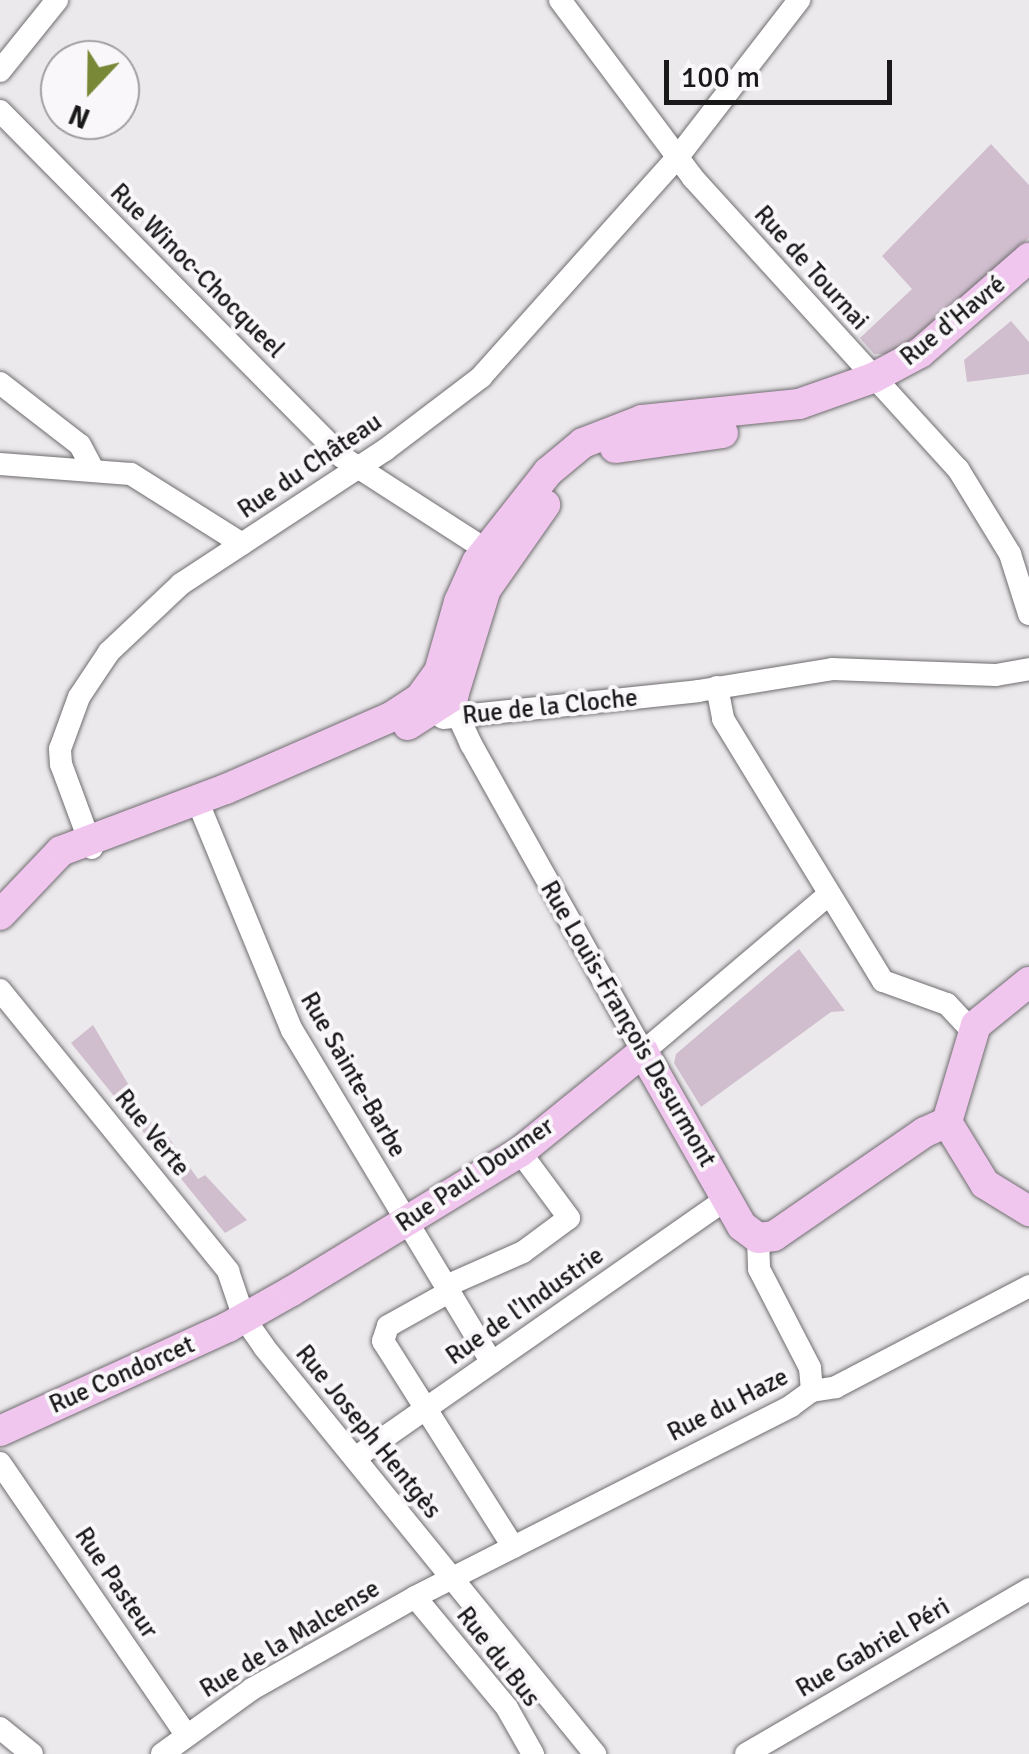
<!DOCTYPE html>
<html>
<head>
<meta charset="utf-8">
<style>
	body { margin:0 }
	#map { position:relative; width:1029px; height:1754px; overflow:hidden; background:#ece9ec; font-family:Signika,sans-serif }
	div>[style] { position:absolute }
	.green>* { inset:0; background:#d0bece }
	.roads { filter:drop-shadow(0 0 2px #6f6d6f) drop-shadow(0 0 2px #6f6d6f) }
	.minor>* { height:22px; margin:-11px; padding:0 11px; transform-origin:11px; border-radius:11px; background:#fff }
	.major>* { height:30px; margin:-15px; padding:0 15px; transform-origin:15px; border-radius:15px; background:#f1c6ee }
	span { translate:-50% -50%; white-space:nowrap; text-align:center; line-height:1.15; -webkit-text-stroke:8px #f9f7f9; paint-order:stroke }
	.street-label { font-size:25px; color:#1a191a }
	.north { position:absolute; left:40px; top:40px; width:100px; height:100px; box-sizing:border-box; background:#f9f7f9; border:2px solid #a09ea0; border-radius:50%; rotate:202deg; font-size:28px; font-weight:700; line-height:40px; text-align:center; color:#1a191a }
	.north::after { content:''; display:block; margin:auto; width:35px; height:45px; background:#798837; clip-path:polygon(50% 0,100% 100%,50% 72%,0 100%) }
	.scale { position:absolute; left:664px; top:60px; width:228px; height:45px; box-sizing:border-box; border:5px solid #1a191a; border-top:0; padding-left:12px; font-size:30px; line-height:35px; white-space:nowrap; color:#1a191a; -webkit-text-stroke:8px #f9f7f9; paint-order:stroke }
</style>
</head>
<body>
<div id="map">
	<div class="green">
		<div style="clip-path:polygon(991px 144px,1029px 185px,1029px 238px,902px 354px,874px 354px,860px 338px,912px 289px,882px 256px)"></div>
		<div style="clip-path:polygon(1011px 321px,1029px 342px,1029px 374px,967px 382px,964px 360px)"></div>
		<div style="clip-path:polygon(799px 949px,845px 1011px,831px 1012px,701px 1107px,674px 1063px,676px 1054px)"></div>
		<div style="clip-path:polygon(93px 1025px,152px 1124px,157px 1121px,198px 1179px,205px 1175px,247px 1220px,225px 1233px,71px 1043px)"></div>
	</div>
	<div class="roads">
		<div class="minor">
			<div style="left:560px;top:0;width:222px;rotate:53.2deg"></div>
			<div style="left:693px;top:178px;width:394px;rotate:47.7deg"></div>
			<div style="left:958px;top:469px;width:100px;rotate:58.5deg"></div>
			<div style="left:1010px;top:554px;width:63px;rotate:72.4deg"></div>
			<div style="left:0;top:71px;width:91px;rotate:-51.2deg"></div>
			<div style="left:0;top:111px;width:486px;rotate:45.3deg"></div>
			<div style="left:342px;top:457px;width:170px;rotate:32.8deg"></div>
			<div style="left:0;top:383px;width:101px;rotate:37.8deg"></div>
			<div style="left:80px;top:445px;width:27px;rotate:62deg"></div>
			<div style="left:0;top:464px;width:131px;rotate:4.4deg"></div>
			<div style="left:131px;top:474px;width:131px;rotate:32.2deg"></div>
			<div style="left:444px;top:685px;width:65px;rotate:65.4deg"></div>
			<div style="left:471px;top:744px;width:353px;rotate:60.8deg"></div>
			<div style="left:643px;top:1052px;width:244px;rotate:-40.3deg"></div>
			<div style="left:717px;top:687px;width:33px;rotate:79deg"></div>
			<div style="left:723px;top:719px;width:307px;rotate:58.6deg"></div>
			<div style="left:883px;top:981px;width:68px;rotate:19.8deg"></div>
			<div style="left:947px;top:1004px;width:37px;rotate:47deg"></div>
			<div style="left:443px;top:718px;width:256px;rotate:-6deg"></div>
			<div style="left:698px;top:691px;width:136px;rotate:-9.3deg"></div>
			<div style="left:832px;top:669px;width:164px;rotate:2.1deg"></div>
			<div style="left:996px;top:675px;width:34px;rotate:-10deg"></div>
			<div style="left:197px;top:800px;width:249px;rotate:67.6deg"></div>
			<div style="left:292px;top:1030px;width:388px;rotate:59deg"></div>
			<div style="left:92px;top:848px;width:90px;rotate:-110.3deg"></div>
			<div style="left:61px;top:764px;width:15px;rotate:-94deg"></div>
			<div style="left:60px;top:749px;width:55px;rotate:-69.9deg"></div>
			<div style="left:79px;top:697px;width:54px;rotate:-56.3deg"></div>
			<div style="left:109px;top:652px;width:99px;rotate:-43.4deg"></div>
			<div style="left:181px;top:584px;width:244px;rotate:-33.3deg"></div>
			<div style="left:385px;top:450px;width:121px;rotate:-37.2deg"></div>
			<div style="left:481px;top:377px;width:294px;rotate:-48.2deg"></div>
			<div style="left:677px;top:158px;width:200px;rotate:-52.3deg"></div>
			<div style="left:0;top:990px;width:362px;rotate:50.9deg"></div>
			<div style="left:228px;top:1271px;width:50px;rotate:71.2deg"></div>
			<div style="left:244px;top:1318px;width:35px;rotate:55deg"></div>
			<div style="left:264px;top:1347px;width:525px;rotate:50.88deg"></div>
			<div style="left:758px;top:1238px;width:31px;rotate:88deg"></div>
			<div style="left:759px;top:1269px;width:111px;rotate:62.7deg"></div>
			<div style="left:810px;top:1368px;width:23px;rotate:85deg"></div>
			<div style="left:446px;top:1286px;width:84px;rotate:-23.8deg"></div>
			<div style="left:523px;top:1252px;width:57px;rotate:-36.5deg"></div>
			<div style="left:569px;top:1218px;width:82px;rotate:-126.6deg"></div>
			<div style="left:449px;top:1292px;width:70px;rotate:150.9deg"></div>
			<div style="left:388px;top:1326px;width:16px;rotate:108deg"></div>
			<div style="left:383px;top:1341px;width:244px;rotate:57.7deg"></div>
			<div style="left:355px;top:1458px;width:452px;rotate:-34.9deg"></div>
			<div style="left:0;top:1463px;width:330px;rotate:55.6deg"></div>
			<div style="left:415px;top:1597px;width:144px;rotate:50.3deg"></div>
			<div style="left:507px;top:1708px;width:53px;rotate:60.5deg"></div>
			<div style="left:0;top:1728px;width:41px;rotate:39.1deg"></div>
			<div style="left:162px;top:1754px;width:111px;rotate:-35.8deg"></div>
			<div style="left:252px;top:1689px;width:187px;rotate:-29.4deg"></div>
			<div style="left:415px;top:1597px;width:422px;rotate:-26.9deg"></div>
			<div style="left:791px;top:1406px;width:26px;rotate:-36deg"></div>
			<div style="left:812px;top:1391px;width:24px;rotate:-9deg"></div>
			<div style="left:836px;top:1387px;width:218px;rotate:-27.6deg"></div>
			<div style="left:746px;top:1754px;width:328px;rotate:-30.2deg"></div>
		</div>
		<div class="major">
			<div style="left:615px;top:448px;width:109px;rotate:-7.9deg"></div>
			<div style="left:408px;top:725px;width:54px;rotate:-32.8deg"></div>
			<div style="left:453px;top:696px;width:112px;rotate:-72.9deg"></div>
			<div style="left:486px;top:589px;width:103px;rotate:-54.9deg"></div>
			<div style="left:0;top:915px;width:88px;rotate:-46.4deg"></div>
			<div style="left:61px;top:851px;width:176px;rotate:-20.6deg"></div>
			<div style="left:226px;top:789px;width:180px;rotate:-23.6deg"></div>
			<div style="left:391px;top:717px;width:35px;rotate:-33deg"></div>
			<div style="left:420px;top:698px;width:32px;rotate:-54deg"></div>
			<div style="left:439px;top:672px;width:73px;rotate:-74.1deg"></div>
			<div style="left:459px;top:602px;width:44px;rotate:-65.8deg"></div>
			<div style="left:477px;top:562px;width:115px;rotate:-51.7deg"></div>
			<div style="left:548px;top:472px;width:45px;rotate:-39.6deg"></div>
			<div style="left:583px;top:443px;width:63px;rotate:-21.3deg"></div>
			<div style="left:642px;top:420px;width:158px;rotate:-5.8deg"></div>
			<div style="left:799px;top:404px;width:78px;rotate:-19.4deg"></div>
			<div style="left:873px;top:378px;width:53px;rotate:-28deg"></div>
			<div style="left:920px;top:353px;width:145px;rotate:-41.1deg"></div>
			<div style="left:947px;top:1122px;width:101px;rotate:-73.4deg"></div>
			<div style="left:976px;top:1025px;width:68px;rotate:-39.1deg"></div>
			<div style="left:947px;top:1122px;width:73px;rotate:58.5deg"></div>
			<div style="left:985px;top:1184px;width:52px;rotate:31.5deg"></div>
			<div style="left:0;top:1431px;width:251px;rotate:-24.5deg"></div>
			<div style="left:228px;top:1327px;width:73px;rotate:-29.4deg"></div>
			<div style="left:292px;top:1291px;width:267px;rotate:-31.4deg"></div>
			<div style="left:520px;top:1152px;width:159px;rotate:-39.1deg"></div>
			<div style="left:643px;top:1052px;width:200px;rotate:60.4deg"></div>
			<div style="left:742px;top:1226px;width:20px;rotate:37deg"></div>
			<div style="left:758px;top:1238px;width:16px;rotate:-7deg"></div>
			<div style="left:774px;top:1236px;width:183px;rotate:-34.6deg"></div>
			<div style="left:925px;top:1132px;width:24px;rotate:-24deg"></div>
		</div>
	</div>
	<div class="street-label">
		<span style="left:811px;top:268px;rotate:48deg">Rue de Tournai</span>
		<span style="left:197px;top:271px;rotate:45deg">Rue Winoc-Chocqueel</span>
		<span style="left:953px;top:321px;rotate:-39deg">Rue d'Havré</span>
		<span style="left:310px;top:466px;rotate:-34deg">Rue du Château</span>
		<span style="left:550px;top:707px;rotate:-6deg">Rue de la Cloche</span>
		<span style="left:628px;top:1024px;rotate:60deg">Rue Louis-François Desurmont</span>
		<span style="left:353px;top:1075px;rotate:60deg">Rue Sainte-Barbe</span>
		<span style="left:152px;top:1133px;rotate:51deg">Rue Verte</span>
		<span style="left:475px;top:1175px;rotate:-34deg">Rue Paul Doumer</span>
		<span style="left:525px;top:1306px;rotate:-35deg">Rue de l'Industrie</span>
		<span style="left:122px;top:1375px;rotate:-24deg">Rue Condorcet</span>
		<span style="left:728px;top:1405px;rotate:-27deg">Rue du Haze</span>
		<span style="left:368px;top:1432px;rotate:51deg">Rue Joseph Hentgès</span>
		<span style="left:116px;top:1583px;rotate:56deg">Rue Pasteur</span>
		<span style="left:290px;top:1639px;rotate:-31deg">Rue de la Malcense</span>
		<span style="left:873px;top:1648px;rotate:-30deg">Rue Gabriel Péri</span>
		<span style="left:498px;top:1657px;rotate:52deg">Rue du Bus</span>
	</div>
	<div class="north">N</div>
	<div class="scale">100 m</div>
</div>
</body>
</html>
